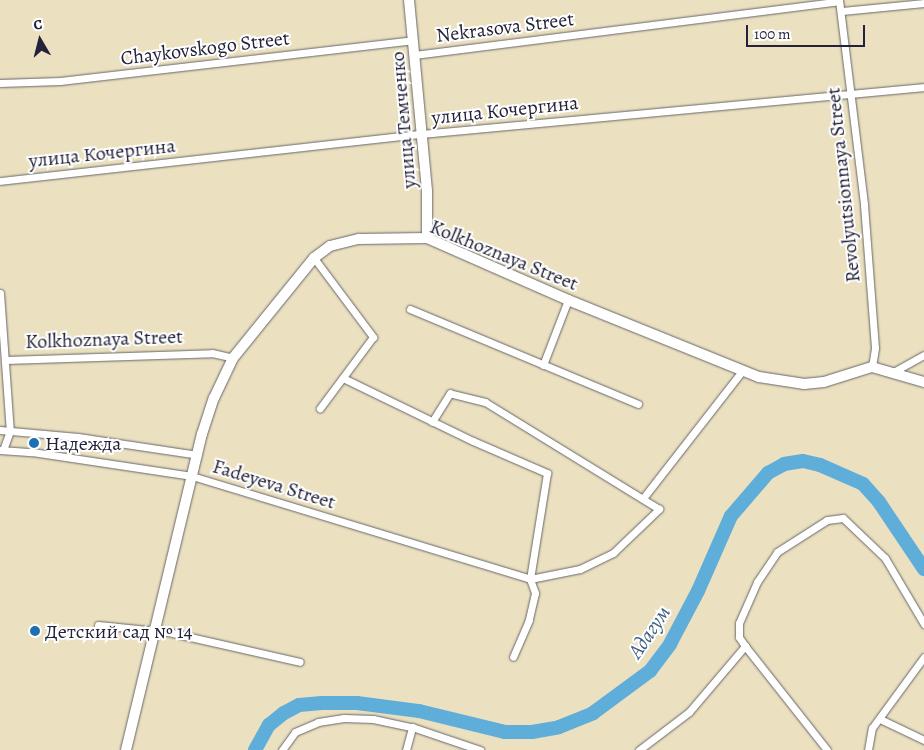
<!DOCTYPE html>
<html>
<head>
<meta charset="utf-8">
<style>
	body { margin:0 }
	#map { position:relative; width:924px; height:750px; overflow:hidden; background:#ebe1c0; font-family:Alegreya,serif }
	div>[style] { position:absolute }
	.river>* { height:14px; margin:-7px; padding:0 7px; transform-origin:7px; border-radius:7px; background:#5fadd9 }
	.roads { filter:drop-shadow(0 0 1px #68656a) drop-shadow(0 0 1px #68656a) }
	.minor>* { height:7px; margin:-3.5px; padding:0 3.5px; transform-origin:3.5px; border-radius:3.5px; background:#fff }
	.secondary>* { height:10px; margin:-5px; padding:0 5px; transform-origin:5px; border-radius:5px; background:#fff }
	.dots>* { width:14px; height:14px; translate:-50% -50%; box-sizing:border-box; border:2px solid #fff; border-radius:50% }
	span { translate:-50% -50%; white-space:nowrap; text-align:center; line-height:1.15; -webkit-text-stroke:4px #fff; paint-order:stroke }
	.street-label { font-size:20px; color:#22223b }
	.poi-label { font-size:20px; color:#22223b }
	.left { translate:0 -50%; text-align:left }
	.water-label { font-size:21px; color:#3d6182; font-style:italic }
	.north { position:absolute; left:15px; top:15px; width:50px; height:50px; -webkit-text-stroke:4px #fff; paint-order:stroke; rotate:352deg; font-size:14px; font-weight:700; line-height:20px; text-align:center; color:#22223b }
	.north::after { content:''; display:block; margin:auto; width:18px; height:22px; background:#22223b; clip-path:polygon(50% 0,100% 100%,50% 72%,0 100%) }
	.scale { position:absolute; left:746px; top:25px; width:119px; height:22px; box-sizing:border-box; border:2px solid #22223b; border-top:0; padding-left:6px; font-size:15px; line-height:18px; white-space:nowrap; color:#22223b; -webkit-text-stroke:4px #fff; paint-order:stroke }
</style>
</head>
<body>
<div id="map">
	<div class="river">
		<div style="left:255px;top:750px;width:29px;rotate:-61deg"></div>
		<div style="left:269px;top:725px;width:19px;rotate:-39deg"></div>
		<div style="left:284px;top:713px;width:17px;rotate:-28deg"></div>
		<div style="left:299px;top:705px;width:23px;rotate:-5deg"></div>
		<div style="left:322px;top:703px;width:35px"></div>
		<div style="left:357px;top:703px;width:63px;rotate:7.4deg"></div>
		<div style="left:419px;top:711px;width:89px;rotate:13.7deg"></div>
		<div style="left:505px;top:732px;width:27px"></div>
		<div style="left:532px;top:732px;width:27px;rotate:-10deg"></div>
		<div style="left:559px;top:727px;width:37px;rotate:-22deg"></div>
		<div style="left:593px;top:713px;width:71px;rotate:-36.4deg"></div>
		<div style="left:650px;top:671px;width:34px;rotate:-53deg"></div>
		<div style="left:670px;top:644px;width:60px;rotate:-62.2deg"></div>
		<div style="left:698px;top:591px;width:82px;rotate:-66.3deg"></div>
		<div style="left:731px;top:516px;width:57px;rotate:-49.3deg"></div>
		<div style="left:768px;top:473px;width:18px;rotate:-29deg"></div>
		<div style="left:784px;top:464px;width:19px;rotate:-9deg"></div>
		<div style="left:803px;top:461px;width:17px;rotate:13deg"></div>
		<div style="left:820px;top:465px;width:47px;rotate:23.8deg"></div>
		<div style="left:863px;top:484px;width:24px;rotate:48deg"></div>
		<div style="left:879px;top:502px;width:81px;rotate:56.1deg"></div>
	</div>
	<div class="roads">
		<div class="minor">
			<div style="left:839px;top:0;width:207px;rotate:83deg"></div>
			<div style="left:864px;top:205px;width:143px;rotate:85.6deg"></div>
			<div style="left:875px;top:348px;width:19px;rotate:99deg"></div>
			<div style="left:842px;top:11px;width:82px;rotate:-5.6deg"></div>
			<div style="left:414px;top:55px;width:428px;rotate:-7.2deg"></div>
			<div style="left:0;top:83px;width:60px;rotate:-1.9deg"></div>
			<div style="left:60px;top:81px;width:355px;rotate:-6.6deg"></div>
			<div style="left:0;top:181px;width:425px;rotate:-6.4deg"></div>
			<div style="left:422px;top:134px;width:504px;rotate:-5.35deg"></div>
			<div style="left:314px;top:258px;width:99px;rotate:53.2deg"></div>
			<div style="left:373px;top:337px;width:89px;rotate:126.7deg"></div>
			<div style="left:0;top:293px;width:138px;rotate:85.9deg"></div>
			<div style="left:410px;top:309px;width:247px;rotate:22.6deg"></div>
			<div style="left:6px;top:360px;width:206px;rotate:-1.9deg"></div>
			<div style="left:212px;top:353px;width:22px;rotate:13deg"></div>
			<div style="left:543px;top:365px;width:70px;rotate:-69deg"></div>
			<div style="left:895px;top:371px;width:33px;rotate:-29deg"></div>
			<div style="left:343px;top:378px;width:144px;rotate:25.9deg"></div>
			<div style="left:473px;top:441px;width:81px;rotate:23.4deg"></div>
			<div style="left:547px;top:473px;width:107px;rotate:99.1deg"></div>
			<div style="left:530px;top:579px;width:15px;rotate:70deg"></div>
			<div style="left:535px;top:593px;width:28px;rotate:103deg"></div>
			<div style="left:529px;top:620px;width:40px;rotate:113.4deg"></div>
			<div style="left:0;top:430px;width:78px;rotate:5.1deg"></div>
			<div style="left:78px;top:437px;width:121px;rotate:8.5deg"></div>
			<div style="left:0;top:450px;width:32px;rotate:4deg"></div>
			<div style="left:32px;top:452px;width:162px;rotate:8.5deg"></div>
			<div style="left:192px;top:476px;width:353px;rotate:16.9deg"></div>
			<div style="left:530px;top:579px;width:51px;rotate:-11.3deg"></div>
			<div style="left:580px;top:569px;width:37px;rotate:-26deg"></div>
			<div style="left:613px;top:553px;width:64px;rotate:-43.7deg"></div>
			<div style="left:659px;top:509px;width:204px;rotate:-148.4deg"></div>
			<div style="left:485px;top:402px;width:36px;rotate:-166deg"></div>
			<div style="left:450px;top:393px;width:34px;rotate:122deg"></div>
			<div style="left:3px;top:450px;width:20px;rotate:-70deg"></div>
			<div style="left:644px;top:497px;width:160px;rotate:-52.1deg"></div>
			<div style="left:98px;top:625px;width:70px;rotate:5.7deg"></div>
			<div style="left:168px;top:632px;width:135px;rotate:12.8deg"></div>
			<div style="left:745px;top:646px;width:11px;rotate:-124deg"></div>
			<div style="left:739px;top:637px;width:14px;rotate:-90deg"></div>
			<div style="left:739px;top:623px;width:45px;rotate:-66.3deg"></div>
			<div style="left:757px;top:582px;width:36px;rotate:-56deg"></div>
			<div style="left:777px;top:552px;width:59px;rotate:-32.6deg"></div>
			<div style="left:827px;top:520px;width:16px;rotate:-7deg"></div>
			<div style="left:843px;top:518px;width:58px;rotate:43.6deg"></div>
			<div style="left:885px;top:558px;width:77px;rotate:59.4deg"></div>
			<div style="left:880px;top:719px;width:49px;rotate:25.5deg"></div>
			<div style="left:282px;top:750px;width:22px;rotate:-54deg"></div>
			<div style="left:295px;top:732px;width:25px;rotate:-23deg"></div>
			<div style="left:318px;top:722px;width:26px;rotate:-9deg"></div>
			<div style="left:344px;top:718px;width:29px;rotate:2deg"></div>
			<div style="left:373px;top:719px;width:40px;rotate:12deg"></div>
			<div style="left:412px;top:727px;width:72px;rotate:18.7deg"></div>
			<div style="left:406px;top:750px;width:24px;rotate:-75deg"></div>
			<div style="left:639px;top:750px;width:63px;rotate:-37.2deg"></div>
			<div style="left:689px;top:712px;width:87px;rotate:-49.7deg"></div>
			<div style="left:745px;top:646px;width:132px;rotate:51.7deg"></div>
			<div style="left:868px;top:750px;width:22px;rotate:-80deg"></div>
			<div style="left:872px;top:728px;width:88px;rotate:-53.8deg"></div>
		</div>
		<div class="secondary">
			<div style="left:409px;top:0;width:192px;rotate:84.6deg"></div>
			<div style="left:427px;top:191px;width:47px;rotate:90deg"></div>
			<div style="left:126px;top:750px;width:325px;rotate:-76.5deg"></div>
			<div style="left:202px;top:434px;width:38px;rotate:-72deg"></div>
			<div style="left:214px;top:398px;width:44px;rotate:-64.6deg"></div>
			<div style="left:233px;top:358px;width:129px;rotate:-51deg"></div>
			<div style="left:314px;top:258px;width:20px;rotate:-37deg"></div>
			<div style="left:330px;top:246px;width:30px;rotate:-14deg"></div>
			<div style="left:359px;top:239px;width:68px;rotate:-0.8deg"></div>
			<div style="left:427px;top:238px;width:154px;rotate:23.7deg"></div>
			<div style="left:568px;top:300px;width:206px;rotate:22deg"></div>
			<div style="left:759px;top:377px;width:46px;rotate:8.8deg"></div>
			<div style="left:804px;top:384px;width:20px;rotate:-6deg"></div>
			<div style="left:824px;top:382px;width:50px;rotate:-17.4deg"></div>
			<div style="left:872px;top:367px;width:54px;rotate:16.1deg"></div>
		</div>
	</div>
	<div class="dots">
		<div style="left:34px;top:443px;background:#1f6fb2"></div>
		<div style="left:35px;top:631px;background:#1f6fb2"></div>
	</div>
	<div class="street-label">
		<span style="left:505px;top:27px;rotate:-7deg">Nekrasova Street</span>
		<span style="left:205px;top:48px;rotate:-7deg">Chaykovskogo Street</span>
		<span style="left:505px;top:110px;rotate:-6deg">улица Кочергина</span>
		<span style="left:403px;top:120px;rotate:-95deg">улица Темченко</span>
		<span style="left:102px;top:153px;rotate:-6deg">улица Кочергина</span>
		<span style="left:843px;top:185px;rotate:-96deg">Revolyutsionnaya Street</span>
		<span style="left:504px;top:255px;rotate:22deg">Kolkhoznaya Street</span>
		<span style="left:104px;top:339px;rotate:-2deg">Kolkhoznaya Street</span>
		<span style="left:274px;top:484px;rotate:17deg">Fadeyeva Street</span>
	</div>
	<div class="poi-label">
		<span class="left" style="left:45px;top:443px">Надежда</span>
		<span class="left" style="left:45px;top:631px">Детский сад № 14</span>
	</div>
	<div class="water-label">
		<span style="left:649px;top:632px;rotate:-56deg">Адагум</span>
	</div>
	<div class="north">С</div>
	<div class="scale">100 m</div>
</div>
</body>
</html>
